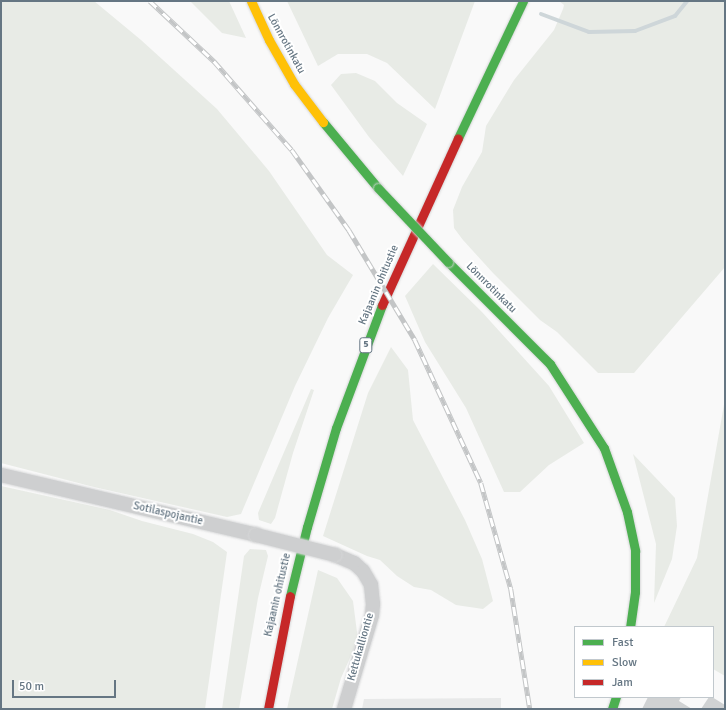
<!DOCTYPE html>
<html>
<head>
<meta charset="utf-8">
<style>
	body { margin:0 }
	#map { position:relative; width:726px; height:710px; overflow:hidden; background:#f9f9f9; font-family:Signika,sans-serif }
	div>[style] { position:absolute }
	.built>* { inset:0; background:#e8e9e9 }
	.green>* { inset:0; background:#e8ebe6 }
	.stream>* { height:4px; margin:-2px; padding:0 2px; transform-origin:2px; border-radius:2px; background:#ced6d9 }
	.building>* { inset:0; background:#d0d2d3 }
	.roads { filter:drop-shadow(0 0 1px #d5d6d7) drop-shadow(0 0 1px #d5d6d7) }
	.street>* { height:14px; margin:-7px; padding:0 7px; transform-origin:7px; border-radius:7px; background:#cecfd0 }
	.fast>* { height:9px; margin:-4.5px; padding:0 4.5px; transform-origin:4.5px; border-radius:4.5px; background:#4caf50 }
	.slow>* { height:9px; margin:-4.5px; padding:0 4.5px; transform-origin:4.5px; border-radius:4.5px; background:#ffc107 }
	.jam>* { height:9px; margin:-4.5px; padding:0 4.5px; transform-origin:4.5px; border-radius:4.5px; background:#c62828 }
	.rail>* { height:4.5px; margin-top:-2.25px; transform-origin:0; background:repeating-linear-gradient(90deg,#fff 0 9px,#c3c5c6 0 18px); box-sizing:border-box; border-block:1px solid #c3c5c6 }
	.bridges { filter:drop-shadow(0 0 1px #d5d6d7) drop-shadow(0 0 1px #d5d6d7) }
	.street-bridge>* { height:14px; margin:-7px; padding:0 7px; transform-origin:7px; border-radius:7px; background:#cecfd0 }
	.fast-bridge>* { height:9px; margin:-4.5px; padding:0 4.5px; transform-origin:4.5px; border-radius:4.5px; background:#4caf50 }
	span { translate:-50% -50%; white-space:nowrap; text-align:center; line-height:1.15; -webkit-text-stroke:4px #fff; paint-order:stroke }
	.shield-label span { padding:1px 3px; background:#fff; border:1px solid; border-radius:3px; -webkit-text-stroke-width:0 }
	.shield-label { font-size:10px; color:#657683; font-weight:700 }
	.street-label { font-size:11px; color:#657683 }
	.frame { position:absolute; inset:0; border:2px solid #657683; pointer-events:none }
	.legend { position:absolute; left:574px; top:626px; width:140px; height:72px; box-sizing:border-box; background:#fff; border:1px solid #c1c8cd; margin:0; padding:5px 7px; list-style:none; font-size:12px; color:#657683 }
	.legend li { display:flex; align-items:center; gap:8px; height:20px }
	.legend b { width:20px; border:1px solid #c1c8cd }
	.scale { position:absolute; left:12px; top:680px; width:104px; height:18px; box-sizing:border-box; border:2px solid #657683; border-top:0; padding-left:5px; font-size:12px; line-height:14px; white-space:nowrap; color:#657683; -webkit-text-stroke:3px #fff; paint-order:stroke }
</style>
</head>
<body>
<div id="map">
	<div class="built">
		<div style="clip-path:polygon(501px 698px,501px 709px,362px 709px,364px 699px)"></div>
	</div>
	<div class="green">
		<div style="clip-path:polygon(1px 1px,94px 1px,141px 40px,217px 109px,269px 171px,327px 255px,353px 275px,328px 318px,295px 386px,241px 514px,227px 517px,94px 487px,1px 463px)"></div>
		<div style="clip-path:polygon(190px 1px,229px 1px,246px 38px,222px 33px)"></div>
		<div style="clip-path:polygon(287px 1px,475px 1px,435px 109px,387px 63px,367px 54px,338px 54px,318px 66px)"></div>
		<div style="clip-path:polygon(559px 1px,725px 1px,725px 267px,634px 373px,598px 373px,557px 332px,540px 320px,493px 273px,463px 240px,454px 228px,453px 210px,462px 187px,482px 152px,486px 126px,514px 80px,554px 30px,563px 9px,564px 5px)"></div>
		<div style="clip-path:polygon(356px 73px,375px 81px,397px 103px,427px 124px,403px 176px,369px 137px,331px 85px,341px 74px)"></div>
		<div style="clip-path:polygon(433px 264px,482px 312px,549px 386px,584px 443px,549px 465px,520px 492px,504px 492px,466px 408px,425px 342px,405px 296px)"></div>
		<div style="clip-path:polygon(391px 347px,408px 370px,413px 420px,465px 520px,482px 559px,493px 601px,483px 609px,456px 605px,431px 590px,414px 587px,397px 576px,380px 560px,367px 556px,323px 536px,368px 393px)"></div>
		<div style="clip-path:polygon(311px 389px,314px 390px,293px 453px,275px 518px,271px 524px,259px 520px,258px 513px)"></div>
		<div style="clip-path:polygon(725px 399px,725px 676px,713px 669px,713px 627px,664px 627px,697px 558px)"></div>
		<div style="clip-path:polygon(633px 454px,675px 498px,677px 526px,672px 559px,654px 603px,656px 544px)"></div>
		<div style="clip-path:polygon(1px 486px,110px 510px,142px 521px,193px 534px,213px 542px,227px 552px,205px 709px,1px 709px)"></div>
		<div style="clip-path:polygon(250px 549px,266px 550px,268px 556px,258px 598px,239px 709px,222px 709px,244px 556px)"></div>
		<div style="clip-path:polygon(318px 570px,337px 578px,353px 601px,358px 640px,341px 678px,332px 709px,287px 709px)"></div>
	</div>
	<div class="stream">
		<div style="left:541px;top:14px;width:51px;rotate:20.6deg"></div>
		<div style="left:589px;top:32px;width:46px;rotate:-1.2deg"></div>
		<div style="left:635px;top:31px;width:43px;rotate:-20.6deg"></div>
		<div style="left:675px;top:16px;width:19px;rotate:-51deg"></div>
	</div>
	<div class="building">
		<div style="clip-path:polygon(648px 697px,681px 697px,679px 701px,692px 709px,642px 709px)"></div>
		<div style="clip-path:polygon(709px 697px,712px 697px,725px 705px,725px 709px,701px 709px)"></div>
	</div>
	<div class="roads">
		<div class="street">
			<div style="left:1px;top:475px;width:262px;rotate:13.2deg"></div>
			<div style="left:335px;top:555px;width:21px;rotate:23deg"></div>
			<div style="left:354px;top:563px;width:12px;rotate:42deg"></div>
			<div style="left:363px;top:571px;width:16px;rotate:60deg"></div>
			<div style="left:371px;top:585px;width:19px;rotate:84deg"></div>
			<div style="left:373px;top:604px;width:11px;rotate:95deg"></div>
			<div style="left:372px;top:615px;width:98px;rotate:106.6deg"></div>
		</div>
		<div class="fast">
			<div style="left:323px;top:122px;width:86px;rotate:50.2deg"></div>
			<div style="left:458px;top:138px;width:152px;rotate:-64.6deg"></div>
			<div style="left:448px;top:262px;width:144px;rotate:45deg"></div>
			<div style="left:550px;top:364px;width:100px;rotate:57.3deg"></div>
			<div style="left:604px;top:448px;width:68px;rotate:70.2deg"></div>
			<div style="left:627px;top:512px;width:40px;rotate:78deg"></div>
			<div style="left:635px;top:551px;width:41px;rotate:90deg"></div>
			<div style="left:635px;top:592px;width:35px;rotate:98deg"></div>
			<div style="left:290px;top:596px;width:71px;rotate:-76.2deg"></div>
			<div style="left:307px;top:527px;width:103px;rotate:-73.7deg"></div>
			<div style="left:336px;top:428px;width:131px;rotate:-69.5deg"></div>
			<div style="left:612px;top:709px;width:13px;rotate:-72deg"></div>
		</div>
		<div class="slow">
			<div style="left:251px;top:1px;width:43px;rotate:65.2deg"></div>
			<div style="left:269px;top:40px;width:51px;rotate:60.4deg"></div>
			<div style="left:294px;top:84px;width:48px;rotate:52.7deg"></div>
		</div>
		<div class="jam">
			<div style="left:382px;top:305px;width:183px;rotate:-65.5deg"></div>
			<div style="left:268px;top:709px;width:115px;rotate:-79deg"></div>
		</div>
	</div>
	<div class="rail">
		<div style="left:150px;top:1px;width:88px;rotate:43.2deg"></div>
		<div style="left:214px;top:61px;width:118px;rotate:48.8deg"></div>
		<div style="left:292px;top:150px;width:98px;rotate:54.5deg"></div>
		<div style="left:349px;top:230px;width:128px;rotate:59deg"></div>
		<div style="left:415px;top:340px;width:157px;rotate:65.2deg"></div>
		<div style="left:481px;top:483px;width:110px;rotate:74.2deg"></div>
		<div style="left:511px;top:589px;width:121px;rotate:81deg"></div>
	</div>
	<div class="bridges">
		<div class="street-bridge">
			<div style="left:256px;top:535px;width:81px;rotate:14.2deg"></div>
		</div>
		<div class="fast-bridge">
			<div style="left:378px;top:188px;width:102px;rotate:46.6deg"></div>
		</div>
	</div>
	<div class="shield-label">
		<span style="left:366px;top:345px">5</span>
	</div>
	<div class="street-label">
		<span style="left:286px;top:44px;rotate:61deg">Lönnrotinkatu</span>
		<span style="left:379px;top:285px;rotate:-67deg">Kajaanin ohitustie</span>
		<span style="left:491px;top:288px;rotate:45deg">Lönnrotinkatu</span>
		<span style="left:168px;top:514px;rotate:13deg">Sotilaspojantie</span>
		<span style="left:278px;top:595px;rotate:-77deg">Kajaanin ohitustie</span>
		<span style="left:361px;top:647px;rotate:-74deg">Kettukalliontie</span>
	</div>
	<div class="frame"></div>
	<ul class="legend">
	<li><b style="height:5px;background:#4caf50"></b>Fast</li>
	<li><b style="height:5px;background:#ffc107"></b>Slow</li>
	<li><b style="height:5px;background:#c62828"></b>Jam</li>
	</ul>
	<div class="scale">50 m</div>
</div>
</body>
</html>
